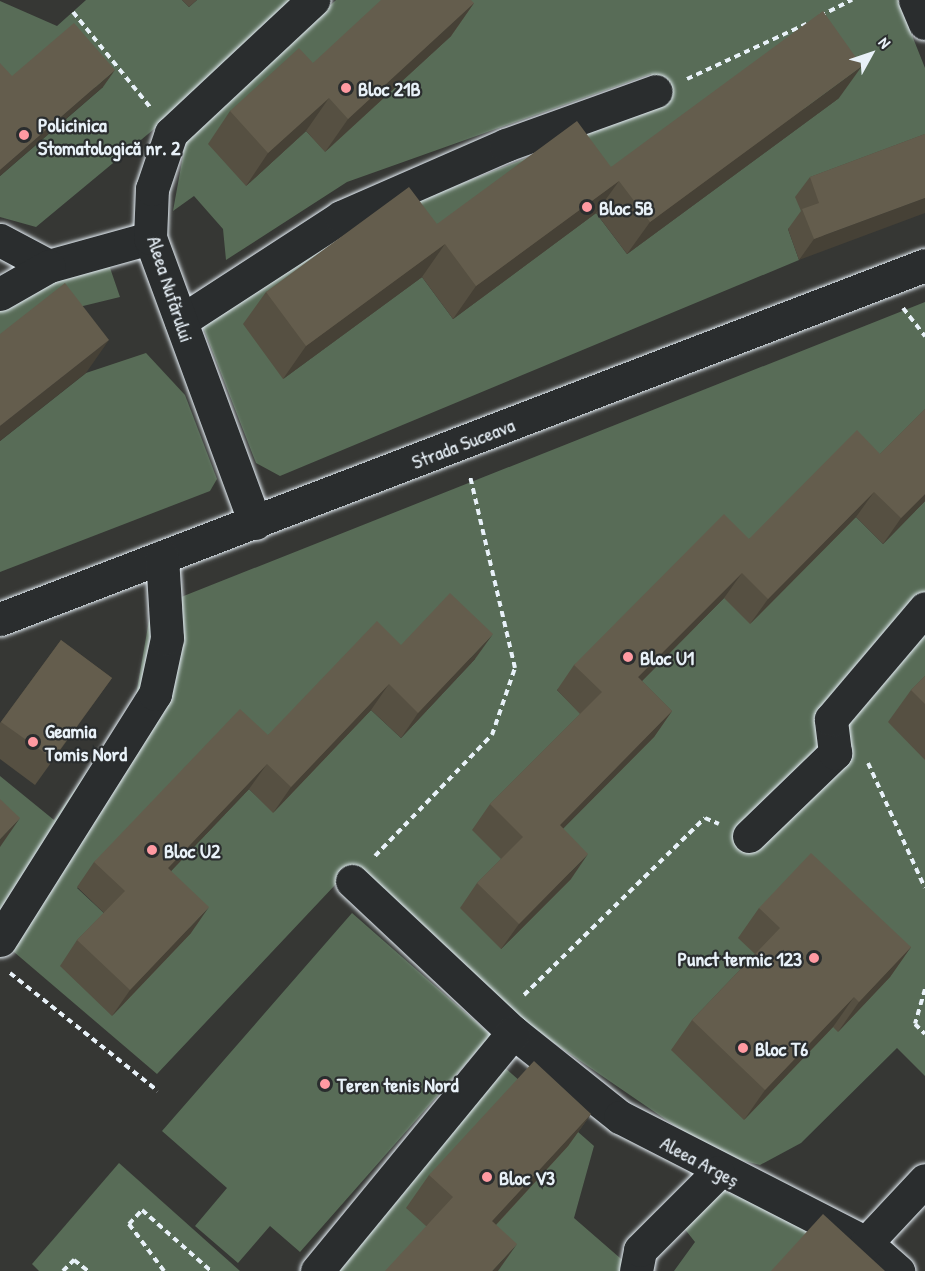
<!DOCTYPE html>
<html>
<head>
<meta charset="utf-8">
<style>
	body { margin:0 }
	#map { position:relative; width:925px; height:1271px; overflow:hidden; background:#363734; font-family:"Patrick Hand",sans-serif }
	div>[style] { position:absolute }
	.green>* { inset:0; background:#586c57 }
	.path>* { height:4px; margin-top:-2px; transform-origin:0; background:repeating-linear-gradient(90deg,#e8f1f8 0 6px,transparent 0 10.5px) }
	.roads { filter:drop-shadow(0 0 2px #e8f1f8) drop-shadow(0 0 2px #e8f1f8) }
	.minor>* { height:33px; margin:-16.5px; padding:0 16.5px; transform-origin:16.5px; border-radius:16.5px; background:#2a2d2e }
	.wall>* { inset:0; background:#565042 }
	.shaded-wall>* { inset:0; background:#464136 }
	.building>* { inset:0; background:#645d4d }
	.dots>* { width:16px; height:16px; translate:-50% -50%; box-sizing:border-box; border:3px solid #2a2d2e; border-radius:50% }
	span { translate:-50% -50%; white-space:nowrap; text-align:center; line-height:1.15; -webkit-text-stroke:4.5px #2a2d2e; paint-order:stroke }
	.poi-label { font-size:20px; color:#e8f1f8; font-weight:700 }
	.left { translate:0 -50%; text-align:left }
	.right { translate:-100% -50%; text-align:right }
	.street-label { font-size:20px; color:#e8f1f8 }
	.north { position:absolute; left:841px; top:24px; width:60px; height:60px; -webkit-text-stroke:4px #2a2d2e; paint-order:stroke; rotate:50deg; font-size:16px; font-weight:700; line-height:24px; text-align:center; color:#e8f1f8 }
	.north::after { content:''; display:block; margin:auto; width:21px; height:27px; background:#e8f1f8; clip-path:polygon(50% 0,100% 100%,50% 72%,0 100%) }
</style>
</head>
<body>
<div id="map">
	<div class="green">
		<div style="clip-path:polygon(86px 0,182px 0,189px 7px,197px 0,296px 0,171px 115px,36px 227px,0 217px,0 176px,103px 87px,0 93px,0 1px,57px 26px)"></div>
		<div style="clip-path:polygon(evenodd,336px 0,394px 0,246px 186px,306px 131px,325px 151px,451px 36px,419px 0,898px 0,925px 68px,925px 149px,788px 229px,799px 260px,280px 476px,256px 463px,201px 322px,348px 228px,659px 106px,651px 74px,347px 182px,226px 260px,223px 229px,194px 196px,173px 211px,186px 139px,336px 0,839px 98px,627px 254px,596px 213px,453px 319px,422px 277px,283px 379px,414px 257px,588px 200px,839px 98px)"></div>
		<div style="clip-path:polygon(108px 262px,120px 297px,42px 316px,0 349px,0 304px,41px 280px)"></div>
		<div style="clip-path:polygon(evenodd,925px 302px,925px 444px,732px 565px,557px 690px,584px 717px,473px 830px,505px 862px,501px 949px,570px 879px,542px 850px,620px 703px,724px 598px,856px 517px,883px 544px,925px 501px,925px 1076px,897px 1048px,801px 1143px,760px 1165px,716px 1154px,516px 1017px,352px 867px,157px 1074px,0 940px,0 776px,54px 820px,135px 701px,151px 609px,925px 302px,475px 659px,401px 738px,371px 710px,273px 812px,249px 789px,150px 893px,107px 916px,77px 888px,383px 670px,475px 659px)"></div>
		<div style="clip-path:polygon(146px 353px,185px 395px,217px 479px,210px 491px,0 572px,0 441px,86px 373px)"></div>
		<div style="clip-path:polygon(352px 913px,491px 1035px,300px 1252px,270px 1226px,238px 1263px,195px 1226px,227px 1188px,162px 1131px)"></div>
		<div style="clip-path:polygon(503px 1066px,594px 1146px,574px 1218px,635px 1271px,488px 1271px,430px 1230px,392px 1271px,337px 1271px)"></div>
		<div style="clip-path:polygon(119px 1163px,240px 1271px,39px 1271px,32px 1264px)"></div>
		<div style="clip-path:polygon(707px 1182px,862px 1253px,780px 1271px,674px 1271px,695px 1242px,676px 1218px)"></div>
	</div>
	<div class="path">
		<div style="left:73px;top:12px;width:122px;rotate:51deg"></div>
		<div style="left:820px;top:16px;width:36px;rotate:-27deg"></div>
		<div style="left:687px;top:79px;width:133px;rotate:-24.8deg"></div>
		<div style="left:903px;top:308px;width:36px;rotate:52deg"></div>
		<div style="left:868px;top:763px;width:137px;rotate:65.5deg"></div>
		<div style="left:375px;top:856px;width:168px;rotate:-46deg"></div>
		<div style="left:492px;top:735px;width:71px;rotate:-71.1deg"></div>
		<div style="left:515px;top:668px;width:197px;rotate:-103.2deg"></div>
		<div style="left:10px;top:973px;width:189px;rotate:38.6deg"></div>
		<div style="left:925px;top:989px;width:36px;rotate:106deg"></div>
		<div style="left:915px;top:1024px;width:14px;rotate:45deg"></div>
		<div style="left:524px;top:995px;width:253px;rotate:-44.4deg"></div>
		<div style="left:705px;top:818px;width:15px;rotate:23deg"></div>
		<div style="left:63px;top:1271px;width:16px;rotate:-45deg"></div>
		<div style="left:74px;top:1260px;width:18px;rotate:38deg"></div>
		<div style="left:164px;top:1271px;width:59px;rotate:-126.7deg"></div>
		<div style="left:129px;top:1224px;width:19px;rotate:-47deg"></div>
		<div style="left:142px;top:1210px;width:92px;rotate:41.5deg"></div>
	</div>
	<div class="roads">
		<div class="minor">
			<div style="left:915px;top:0;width:25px;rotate:67deg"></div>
			<div style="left:0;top:240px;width:55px;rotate:28deg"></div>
			<div style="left:49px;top:266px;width:105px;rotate:-15.5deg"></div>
			<div style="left:0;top:294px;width:56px;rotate:-29.7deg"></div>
			<div style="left:181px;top:321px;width:191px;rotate:-33deg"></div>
			<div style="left:341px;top:217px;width:180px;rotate:-23.6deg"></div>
			<div style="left:506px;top:145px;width:159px;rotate:-19.8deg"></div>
			<div style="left:255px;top:523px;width:304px;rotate:-110.2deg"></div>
			<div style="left:150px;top:238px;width:49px;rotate:-87.7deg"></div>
			<div style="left:152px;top:189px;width:59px;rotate:-71.3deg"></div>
			<div style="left:171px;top:133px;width:195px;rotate:-43.1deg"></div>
			<div style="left:0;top:619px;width:990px;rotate:-20.94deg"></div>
			<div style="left:749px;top:836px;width:120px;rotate:-44deg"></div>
			<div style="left:835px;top:753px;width:34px;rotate:-97deg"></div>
			<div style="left:831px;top:719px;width:145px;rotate:-49.7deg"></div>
			<div style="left:352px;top:881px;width:221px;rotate:43.2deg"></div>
			<div style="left:513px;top:1032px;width:137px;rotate:38.5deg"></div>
			<div style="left:620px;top:1117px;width:276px;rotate:27.1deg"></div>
			<div style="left:866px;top:1243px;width:43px;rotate:41.2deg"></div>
			<div style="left:0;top:940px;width:291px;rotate:-57.8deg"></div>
			<div style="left:155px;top:694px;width:57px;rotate:-77.9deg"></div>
			<div style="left:167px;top:638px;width:81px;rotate:-93.5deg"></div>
			<div style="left:866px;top:1243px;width:86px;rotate:-46.9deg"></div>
			<div style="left:317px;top:1271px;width:309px;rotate:-50.6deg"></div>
			<div style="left:636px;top:1271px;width:21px;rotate:-79deg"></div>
			<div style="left:640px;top:1250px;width:110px;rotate:-45deg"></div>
		</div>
	</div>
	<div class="wall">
		<div style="clip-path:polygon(182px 0,197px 0,189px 7px)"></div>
		<div style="clip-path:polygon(474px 3px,451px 36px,325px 152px,306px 131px,246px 186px,208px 144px,230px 111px,313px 63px)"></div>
		<div style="clip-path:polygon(839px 98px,627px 254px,596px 213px,453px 319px,422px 277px,283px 379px,243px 324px,266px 292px,437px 224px,611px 167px)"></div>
		<div style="clip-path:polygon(925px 134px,799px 260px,788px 229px,801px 211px,795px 197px,810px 177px)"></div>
		<div style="clip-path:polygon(925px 409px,925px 501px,883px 544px,856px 517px,750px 624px,724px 598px,642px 681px,672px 711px,654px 737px,563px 828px,571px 879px,501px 949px,460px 908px,477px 883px,501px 859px,472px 830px,490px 804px,580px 714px,557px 690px,574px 665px,749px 539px,880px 454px)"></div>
		<div style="clip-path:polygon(61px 640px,112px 678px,35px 785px,0 759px,0 723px)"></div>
		<div style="clip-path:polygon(401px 645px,475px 659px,401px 738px,371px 710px,273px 813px,249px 789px,171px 871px,191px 933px,112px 1016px,60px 966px,77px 940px,104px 913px,77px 887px,94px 862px,268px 735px)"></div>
		<div style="clip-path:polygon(925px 676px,925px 760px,888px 722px,911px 690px)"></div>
		<div style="clip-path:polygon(759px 908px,911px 947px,890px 977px,838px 1032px,833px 1027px,744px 1120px,671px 1050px,692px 1020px,755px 954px,738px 938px)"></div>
		<div style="clip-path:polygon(591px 1114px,568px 1146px,496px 1225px,426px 1226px,406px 1208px,429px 1175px)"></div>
	</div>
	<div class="shaded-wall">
		<div style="clip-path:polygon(474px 3px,451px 36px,325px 152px,348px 119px)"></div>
		<div style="clip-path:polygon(862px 66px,839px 98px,627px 254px,650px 222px)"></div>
		<div style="clip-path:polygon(115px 70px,103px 87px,0 176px,0 170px)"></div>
		<div style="clip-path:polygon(329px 98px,306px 131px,246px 186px,268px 153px)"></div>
		<div style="clip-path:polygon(619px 181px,596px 213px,453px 319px,476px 286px)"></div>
		<div style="clip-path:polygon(925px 198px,925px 213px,799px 260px,814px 239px)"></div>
		<div style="clip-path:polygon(445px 244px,422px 277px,283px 379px,306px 346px)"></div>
		<div style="clip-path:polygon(109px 340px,86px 373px,0 441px,0 426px)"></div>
		<div style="clip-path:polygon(874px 492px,856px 517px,750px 624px,768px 599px)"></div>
		<div style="clip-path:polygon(925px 494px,925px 501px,883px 544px,901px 518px)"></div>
		<div style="clip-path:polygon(742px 573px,724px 598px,620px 703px,638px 677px)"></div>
		<div style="clip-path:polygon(493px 634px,475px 659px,401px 738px,418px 713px)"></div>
		<div style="clip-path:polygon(389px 684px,371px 710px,273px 813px,291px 787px)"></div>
		<div style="clip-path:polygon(672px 711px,654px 737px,542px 850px,560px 825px)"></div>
		<div style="clip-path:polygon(267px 764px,249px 789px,150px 893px,168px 868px)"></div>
		<div style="clip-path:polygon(20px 818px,0 847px,0 839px)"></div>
		<div style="clip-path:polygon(588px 854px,571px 879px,501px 949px,519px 924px)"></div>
		<div style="clip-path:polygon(209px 907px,191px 933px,112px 1016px,130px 990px)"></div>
		<div style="clip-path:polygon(911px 947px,890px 977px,838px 1032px,859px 1002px)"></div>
		<div style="clip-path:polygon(854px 997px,833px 1027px,744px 1120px,765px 1090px)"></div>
		<div style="clip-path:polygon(591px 1114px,568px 1146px,469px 1254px,492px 1221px)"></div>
		<div style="clip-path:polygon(517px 1244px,498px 1271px,492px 1271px)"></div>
	</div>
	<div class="building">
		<div style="clip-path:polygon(381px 0,471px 0,474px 3px,348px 119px,329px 98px,268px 153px,230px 111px,299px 48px,313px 63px)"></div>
		<div style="clip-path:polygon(823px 11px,862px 66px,650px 222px,619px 181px,476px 286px,445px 244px,306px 346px,266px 292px,409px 187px,437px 224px,577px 121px,611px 167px)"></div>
		<div style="clip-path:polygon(74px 23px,115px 70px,0 170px,0 63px,12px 76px)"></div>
		<div style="clip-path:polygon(925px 134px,925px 198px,814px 239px,802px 209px,819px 203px,810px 177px)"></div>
		<div style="clip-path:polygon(65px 283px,109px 340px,0 426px,0 334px)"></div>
		<div style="clip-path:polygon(925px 409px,925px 494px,901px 518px,874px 492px,768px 599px,742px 573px,638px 677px,672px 711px,560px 825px,588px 854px,519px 924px,477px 883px,523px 837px,490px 804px,602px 692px,574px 665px,724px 514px,749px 539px,857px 430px,880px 454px)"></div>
		<div style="clip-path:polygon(450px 593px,493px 634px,418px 713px,389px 684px,291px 787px,267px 764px,168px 868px,209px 907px,130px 990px,77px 940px,125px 891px,94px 862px,240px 709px,268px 735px,377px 621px,401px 645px)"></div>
		<div style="clip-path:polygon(61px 640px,112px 678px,53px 759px,1px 722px)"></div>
		<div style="clip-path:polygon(925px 676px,925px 704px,911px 690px)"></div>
		<div style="clip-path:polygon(0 799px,20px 818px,0 839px)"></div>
		<div style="clip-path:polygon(811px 853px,911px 947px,859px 1002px,854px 997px,765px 1090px,692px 1020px,780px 928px,759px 908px)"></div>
		<div style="clip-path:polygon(534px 1061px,591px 1114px,492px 1221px,517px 1244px,492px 1271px,385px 1271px,453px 1197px,429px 1175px)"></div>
		<div style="clip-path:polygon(823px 1214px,885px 1271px,771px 1271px)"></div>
	</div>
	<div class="dots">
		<div style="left:346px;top:88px;background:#ff9aa2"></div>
		<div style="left:24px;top:135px;background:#ff9aa2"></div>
		<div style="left:587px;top:207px;background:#ff9aa2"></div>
		<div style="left:628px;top:657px;background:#ff9aa2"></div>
		<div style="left:33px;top:742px;background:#ff9aa2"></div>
		<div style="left:152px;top:850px;background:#ff9aa2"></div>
		<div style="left:814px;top:958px;background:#ff9aa2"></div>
		<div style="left:743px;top:1048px;background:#ff9aa2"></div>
		<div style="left:325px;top:1084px;background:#ff9aa2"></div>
		<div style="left:487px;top:1177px;background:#ff9aa2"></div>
	</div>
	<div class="poi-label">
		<span class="left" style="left:358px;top:88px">Bloc 21B</span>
		<span class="left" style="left:38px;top:136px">Policinica<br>Stomatologică nr. 2</span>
		<span class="left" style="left:599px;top:207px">Bloc 5B</span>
		<span class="left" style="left:640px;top:657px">Bloc U1</span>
		<span class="left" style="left:45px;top:742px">Geamia<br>Tomis Nord</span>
		<span class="left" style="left:164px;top:850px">Bloc U2</span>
		<span class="right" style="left:802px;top:958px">Punct termic 123</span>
		<span class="left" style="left:755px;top:1048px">Bloc T6</span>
		<span class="left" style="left:337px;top:1084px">Teren tenis Nord</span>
		<span class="left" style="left:499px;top:1177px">Bloc V3</span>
	</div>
	<div class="street-label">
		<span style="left:171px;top:289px;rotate:72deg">Aleea Nufărului</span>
		<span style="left:463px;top:443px;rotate:-21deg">Strada Suceava</span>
		<span style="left:700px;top:1161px;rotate:28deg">Aleea Argeș</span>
	</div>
	<div class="north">N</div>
</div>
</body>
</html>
